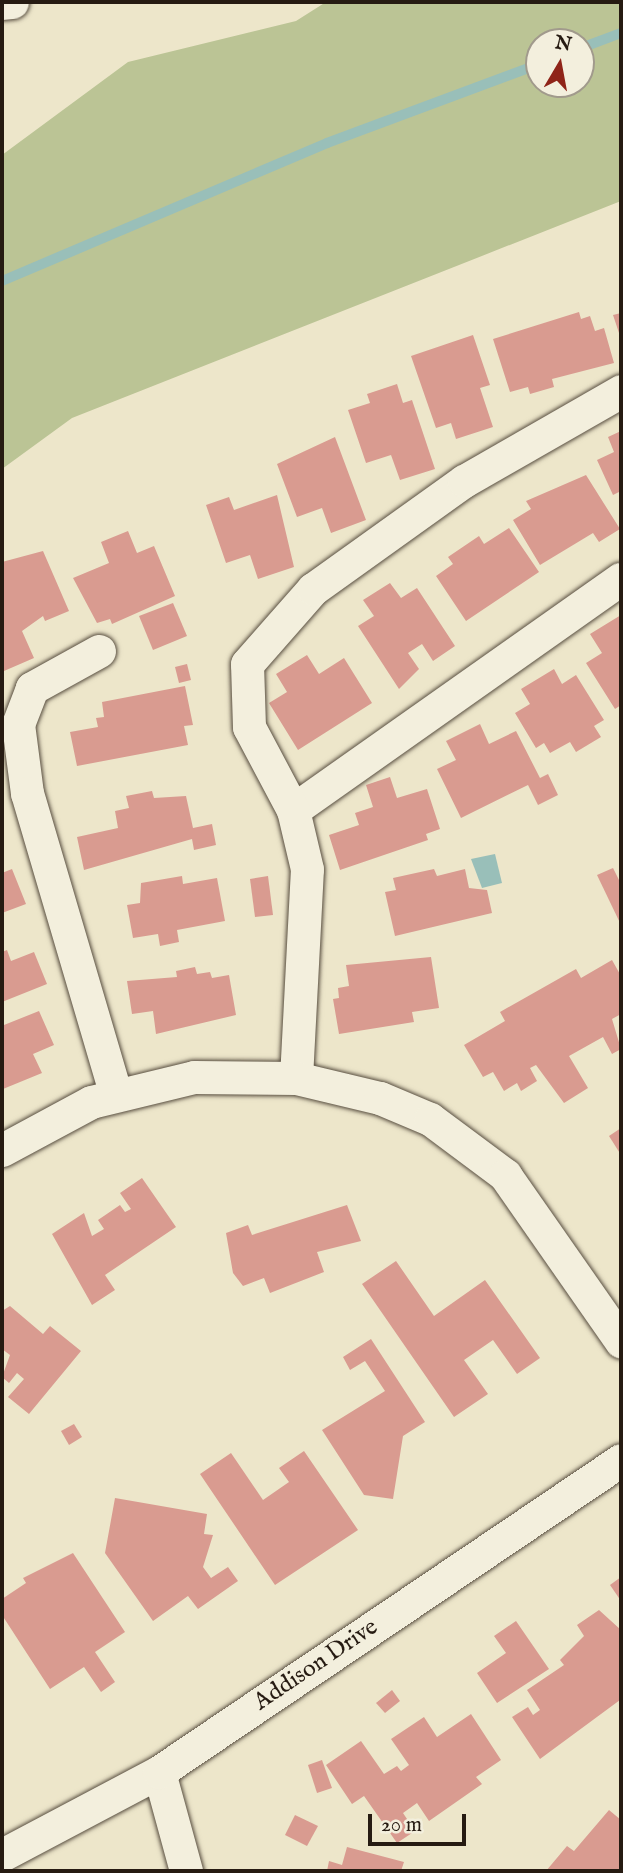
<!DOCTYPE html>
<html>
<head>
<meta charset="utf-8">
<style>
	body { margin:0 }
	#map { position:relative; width:623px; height:1873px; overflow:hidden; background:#ede6ca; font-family:"IM FELL English",serif }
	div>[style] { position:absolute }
	.green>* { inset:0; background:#bbc495 }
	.water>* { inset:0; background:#99bfb9 }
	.stream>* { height:10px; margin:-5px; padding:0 5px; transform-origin:5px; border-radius:5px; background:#99bfb9 }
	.building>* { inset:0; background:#d99b90 }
	.roads { filter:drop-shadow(0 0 2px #584e40) drop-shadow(0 0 2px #584e40) }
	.street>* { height:33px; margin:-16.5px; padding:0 16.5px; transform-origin:16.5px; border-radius:16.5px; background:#f3efdd }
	span { translate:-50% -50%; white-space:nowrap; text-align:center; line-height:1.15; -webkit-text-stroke:7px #f3efdd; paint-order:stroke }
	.street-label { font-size:24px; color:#261b12 }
	.frame { position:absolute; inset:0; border:4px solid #261b12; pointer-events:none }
	.north { position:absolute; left:525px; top:28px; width:70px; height:70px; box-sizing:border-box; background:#f3efdd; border:2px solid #a19a8c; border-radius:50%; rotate:10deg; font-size:19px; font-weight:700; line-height:28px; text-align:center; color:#261b12 }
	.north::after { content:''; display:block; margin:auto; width:24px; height:32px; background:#8f2418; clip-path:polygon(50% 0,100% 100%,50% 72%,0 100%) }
	.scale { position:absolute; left:368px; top:1814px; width:98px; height:32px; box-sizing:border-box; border:4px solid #261b12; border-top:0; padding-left:9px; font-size:21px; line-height:24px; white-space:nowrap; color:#261b12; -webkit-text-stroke:5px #f3efdd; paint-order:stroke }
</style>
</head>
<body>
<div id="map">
	<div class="green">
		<div style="clip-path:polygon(evenodd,326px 2px,621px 2px,621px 201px,72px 418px,2px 469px,2px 155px,128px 62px,296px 21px,326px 2px,539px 42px,581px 42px,581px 84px,539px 84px,539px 42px)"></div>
	</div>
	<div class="water">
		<div style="clip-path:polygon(495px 854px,502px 883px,482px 888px,471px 859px)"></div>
	</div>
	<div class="stream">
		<div style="left:581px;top:48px;width:43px;rotate:-20.6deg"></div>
		<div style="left:2px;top:281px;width:353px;rotate:-23deg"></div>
		<div style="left:327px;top:143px;width:226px;rotate:-20.4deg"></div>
	</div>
	<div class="building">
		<div style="clip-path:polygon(579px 312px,581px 319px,590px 316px,595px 331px,604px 328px,614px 363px,552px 379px,554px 387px,530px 394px,528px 387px,510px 392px,493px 339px)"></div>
		<div style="clip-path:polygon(621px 313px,621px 339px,613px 315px)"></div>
		<div style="clip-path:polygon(473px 335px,490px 385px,480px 388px,493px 427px,456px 439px,451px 423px,436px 428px,411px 356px)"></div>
		<div style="clip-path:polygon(397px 384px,403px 403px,412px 400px,435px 469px,400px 480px,391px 455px,366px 463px,348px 410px,370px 403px,367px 394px)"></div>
		<div style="clip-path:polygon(621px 431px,621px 491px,613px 495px,597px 460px,614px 452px,608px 437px)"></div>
		<div style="clip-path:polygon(335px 437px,366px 520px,331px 533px,322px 508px,297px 517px,277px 464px)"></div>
		<div style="clip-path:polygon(586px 475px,620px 529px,599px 542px,593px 533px,540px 565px,513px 520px,531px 509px,526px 501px)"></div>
		<div style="clip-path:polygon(277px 495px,294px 567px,258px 579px,250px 555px,226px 563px,206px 505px,229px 497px,234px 510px)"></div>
		<div style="clip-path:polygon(509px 528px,539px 572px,466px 621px,436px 576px,453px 564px,448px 557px,479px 536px,484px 544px)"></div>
		<div style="clip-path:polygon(128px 531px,137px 553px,154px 546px,175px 596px,112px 624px,110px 619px,97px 623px,73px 578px,109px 563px,101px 542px)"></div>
		<div style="clip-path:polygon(43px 551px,69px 611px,45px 621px,43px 616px,22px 631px,34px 658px,4px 671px,2px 562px)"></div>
		<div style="clip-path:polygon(390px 583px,401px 598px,417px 588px,455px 646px,433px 661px,422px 644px,408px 653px,419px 669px,399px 689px,358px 626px,374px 616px,363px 600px)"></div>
		<div style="clip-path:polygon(173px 603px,187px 636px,153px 650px,139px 616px)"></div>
		<div style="clip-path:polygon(621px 615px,621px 705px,615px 709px,586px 663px,602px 653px,590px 634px)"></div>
		<div style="clip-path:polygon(307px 655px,319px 674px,344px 658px,372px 703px,298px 750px,269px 703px,287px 692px,276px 674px)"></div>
		<div style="clip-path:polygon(187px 664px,191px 680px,179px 683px,175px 667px)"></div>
		<div style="clip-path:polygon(554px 669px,562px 684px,576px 675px,604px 720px,594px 726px,601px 737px,576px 752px,570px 742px,550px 753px,544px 743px,536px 748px,515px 713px,530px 704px,521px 689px)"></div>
		<div style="clip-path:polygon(185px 686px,193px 725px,184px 726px,188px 745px,77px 766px,70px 732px,98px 727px,96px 718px,104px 717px,102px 702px)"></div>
		<div style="clip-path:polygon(480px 724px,489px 744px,516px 731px,540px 778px,548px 774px,558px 795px,538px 805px,528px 785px,461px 818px,437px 769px,456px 760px,446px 741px)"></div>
		<div style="clip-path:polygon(390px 777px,397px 798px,427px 789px,440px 829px,426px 834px,428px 840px,340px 870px,329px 835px,359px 825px,355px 813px,373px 807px,366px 785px)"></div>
		<div style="clip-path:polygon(152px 791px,154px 798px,186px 796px,193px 828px,212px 824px,216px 845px,194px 850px,192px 839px,84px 870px,77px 837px,118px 828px,115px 811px,129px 808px,126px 796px)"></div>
		<div style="clip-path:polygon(613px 868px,621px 884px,621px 925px,597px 875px)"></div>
		<div style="clip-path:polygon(12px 869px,26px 904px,2px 913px,2px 873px)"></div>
		<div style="clip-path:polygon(434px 869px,437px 876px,465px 869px,469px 888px,487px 890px,492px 913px,395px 936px,385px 892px,396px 890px,393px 878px)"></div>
		<div style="clip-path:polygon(182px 876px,183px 884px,217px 878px,225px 921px,177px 930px,179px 942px,160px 946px,158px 934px,133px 938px,127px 905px,140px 903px,141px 883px)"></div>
		<div style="clip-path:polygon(268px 876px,273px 915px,255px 917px,250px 879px)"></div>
		<div style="clip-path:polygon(7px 950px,11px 961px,34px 952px,47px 984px,2px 1002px,2px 952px)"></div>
		<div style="clip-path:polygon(431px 957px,439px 1008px,412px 1012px,414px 1022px,339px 1034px,333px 999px,339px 998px,338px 988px,349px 986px,346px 965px)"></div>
		<div style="clip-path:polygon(612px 960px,621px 976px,621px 1014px,612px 1019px,621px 1049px,612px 1054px,603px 1037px,569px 1056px,588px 1088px,564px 1103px,536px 1065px,530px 1068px,537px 1081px,521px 1091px,517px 1083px,504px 1091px,493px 1072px,483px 1077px,464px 1045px,505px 1021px,500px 1012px,576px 969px,581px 978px)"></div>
		<div style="clip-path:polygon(195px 967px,197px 974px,210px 972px,212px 978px,229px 975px,236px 1015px,156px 1034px,153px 1011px,132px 1014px,127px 981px,177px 977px,176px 971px)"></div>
		<div style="clip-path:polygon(39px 1011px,54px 1045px,33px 1054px,42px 1073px,3px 1089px,4px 1025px)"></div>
		<div style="clip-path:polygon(621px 1128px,621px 1155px,609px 1136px)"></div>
		<div style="clip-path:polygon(142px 1178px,176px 1227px,105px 1275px,115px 1290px,92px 1305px,52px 1234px,84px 1213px,92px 1236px,104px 1229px,98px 1220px,120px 1205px,125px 1212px,131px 1209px,120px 1193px)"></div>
		<div style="clip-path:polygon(347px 1205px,361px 1241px,317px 1252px,324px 1272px,270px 1293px,264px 1278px,243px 1286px,233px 1273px,226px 1233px,248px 1225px,252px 1235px)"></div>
		<div style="clip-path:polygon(396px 1261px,434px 1316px,485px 1280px,540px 1358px,517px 1374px,493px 1340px,464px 1360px,488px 1394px,454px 1417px,362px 1284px)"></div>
		<div style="clip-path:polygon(10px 1306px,43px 1334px,50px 1326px,81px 1351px,29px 1414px,8px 1397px,24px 1379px,17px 1373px,9px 1383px,2px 1377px,10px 1355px,2px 1349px,2px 1311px)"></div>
		<div style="clip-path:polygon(371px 1339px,425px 1422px,403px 1436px,393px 1499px,364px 1495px,322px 1430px,385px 1391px,365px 1361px,350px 1370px,343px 1357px)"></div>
		<div style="clip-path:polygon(74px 1424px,82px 1437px,69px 1445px,61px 1431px)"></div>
		<div style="clip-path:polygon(304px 1451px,358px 1530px,275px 1585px,200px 1474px,231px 1453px,263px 1500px,289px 1482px,279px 1468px)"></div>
		<div style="clip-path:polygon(115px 1498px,207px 1514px,204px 1534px,213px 1535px,203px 1567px,211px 1578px,228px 1567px,238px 1581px,198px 1609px,188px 1596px,153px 1621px,105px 1553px)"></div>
		<div style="clip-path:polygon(73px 1553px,125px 1632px,95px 1652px,115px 1682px,101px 1692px,84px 1667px,50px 1689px,2px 1615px,2px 1599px,26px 1583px,23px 1578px)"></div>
		<div style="clip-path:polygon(621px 1577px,621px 1601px,610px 1585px)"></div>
		<div style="clip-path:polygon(599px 1610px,621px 1630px,620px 1700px,540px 1759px,512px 1717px,528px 1707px,533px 1715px,540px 1710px,527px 1690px,564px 1665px,560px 1660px,584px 1636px,577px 1625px)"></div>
		<div style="clip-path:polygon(516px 1621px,549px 1669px,497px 1703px,477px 1673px,506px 1653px,494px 1636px)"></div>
		<div style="clip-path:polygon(392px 1690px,400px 1701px,385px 1713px,376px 1703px)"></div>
		<div style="clip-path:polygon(471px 1714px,501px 1760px,476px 1777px,482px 1784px,429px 1821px,417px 1803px,403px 1813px,415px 1831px,397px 1843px,364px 1796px,352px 1804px,326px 1765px,361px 1741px,384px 1774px,397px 1766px,401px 1771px,409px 1765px,391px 1739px,424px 1717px,437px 1737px)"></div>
		<div style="clip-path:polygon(322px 1760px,332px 1788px,317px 1793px,308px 1765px)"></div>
		<div style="clip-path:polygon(609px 1810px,621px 1820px,621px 1871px,546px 1871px,567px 1846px,574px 1851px)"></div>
		<div style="clip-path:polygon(295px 1815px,318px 1826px,307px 1846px,285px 1835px)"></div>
		<div style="clip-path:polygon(347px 1847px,404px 1862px,401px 1871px,327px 1871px,329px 1861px,342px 1865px)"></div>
	</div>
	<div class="roads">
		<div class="street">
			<div style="left:2px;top:3px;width:10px;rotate:-6deg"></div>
			<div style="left:99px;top:651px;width:77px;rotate:151.1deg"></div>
			<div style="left:32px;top:688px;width:39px;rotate:111deg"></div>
			<div style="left:18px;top:724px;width:70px;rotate:82.6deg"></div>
			<div style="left:27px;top:793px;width:315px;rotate:73.6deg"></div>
			<div style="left:293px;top:810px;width:401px;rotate:-35.2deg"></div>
			<div style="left:296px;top:1078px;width:209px;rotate:-87deg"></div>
			<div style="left:307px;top:869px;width:61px;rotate:-103.3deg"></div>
			<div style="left:293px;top:810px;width:94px;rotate:-117.9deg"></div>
			<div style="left:249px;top:727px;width:63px;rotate:-91.8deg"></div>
			<div style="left:247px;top:664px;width:100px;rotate:-48.7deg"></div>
			<div style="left:313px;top:589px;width:186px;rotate:-35.6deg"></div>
			<div style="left:464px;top:481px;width:181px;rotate:-29.8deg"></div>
			<div style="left:2px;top:1150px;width:101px;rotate:-28.3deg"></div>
			<div style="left:91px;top:1102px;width:106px;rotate:-13.6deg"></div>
			<div style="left:194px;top:1077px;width:102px;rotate:0.6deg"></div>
			<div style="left:296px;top:1078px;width:86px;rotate:13.4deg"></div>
			<div style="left:380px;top:1098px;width:54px;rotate:22.8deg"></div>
			<div style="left:430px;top:1119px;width:94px;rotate:36.7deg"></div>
			<div style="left:505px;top:1175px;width:203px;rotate:55.1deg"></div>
			<div style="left:159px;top:1772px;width:103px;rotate:74.7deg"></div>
			<div style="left:2px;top:1855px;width:178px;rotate:-27.9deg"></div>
			<div style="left:159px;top:1772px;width:557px;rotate:-34.03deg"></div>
		</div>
	</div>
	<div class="street-label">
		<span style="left:316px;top:1665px;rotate:-34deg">Addison Drive</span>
	</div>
	<div class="frame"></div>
	<div class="north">N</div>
	<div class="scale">20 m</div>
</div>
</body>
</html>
